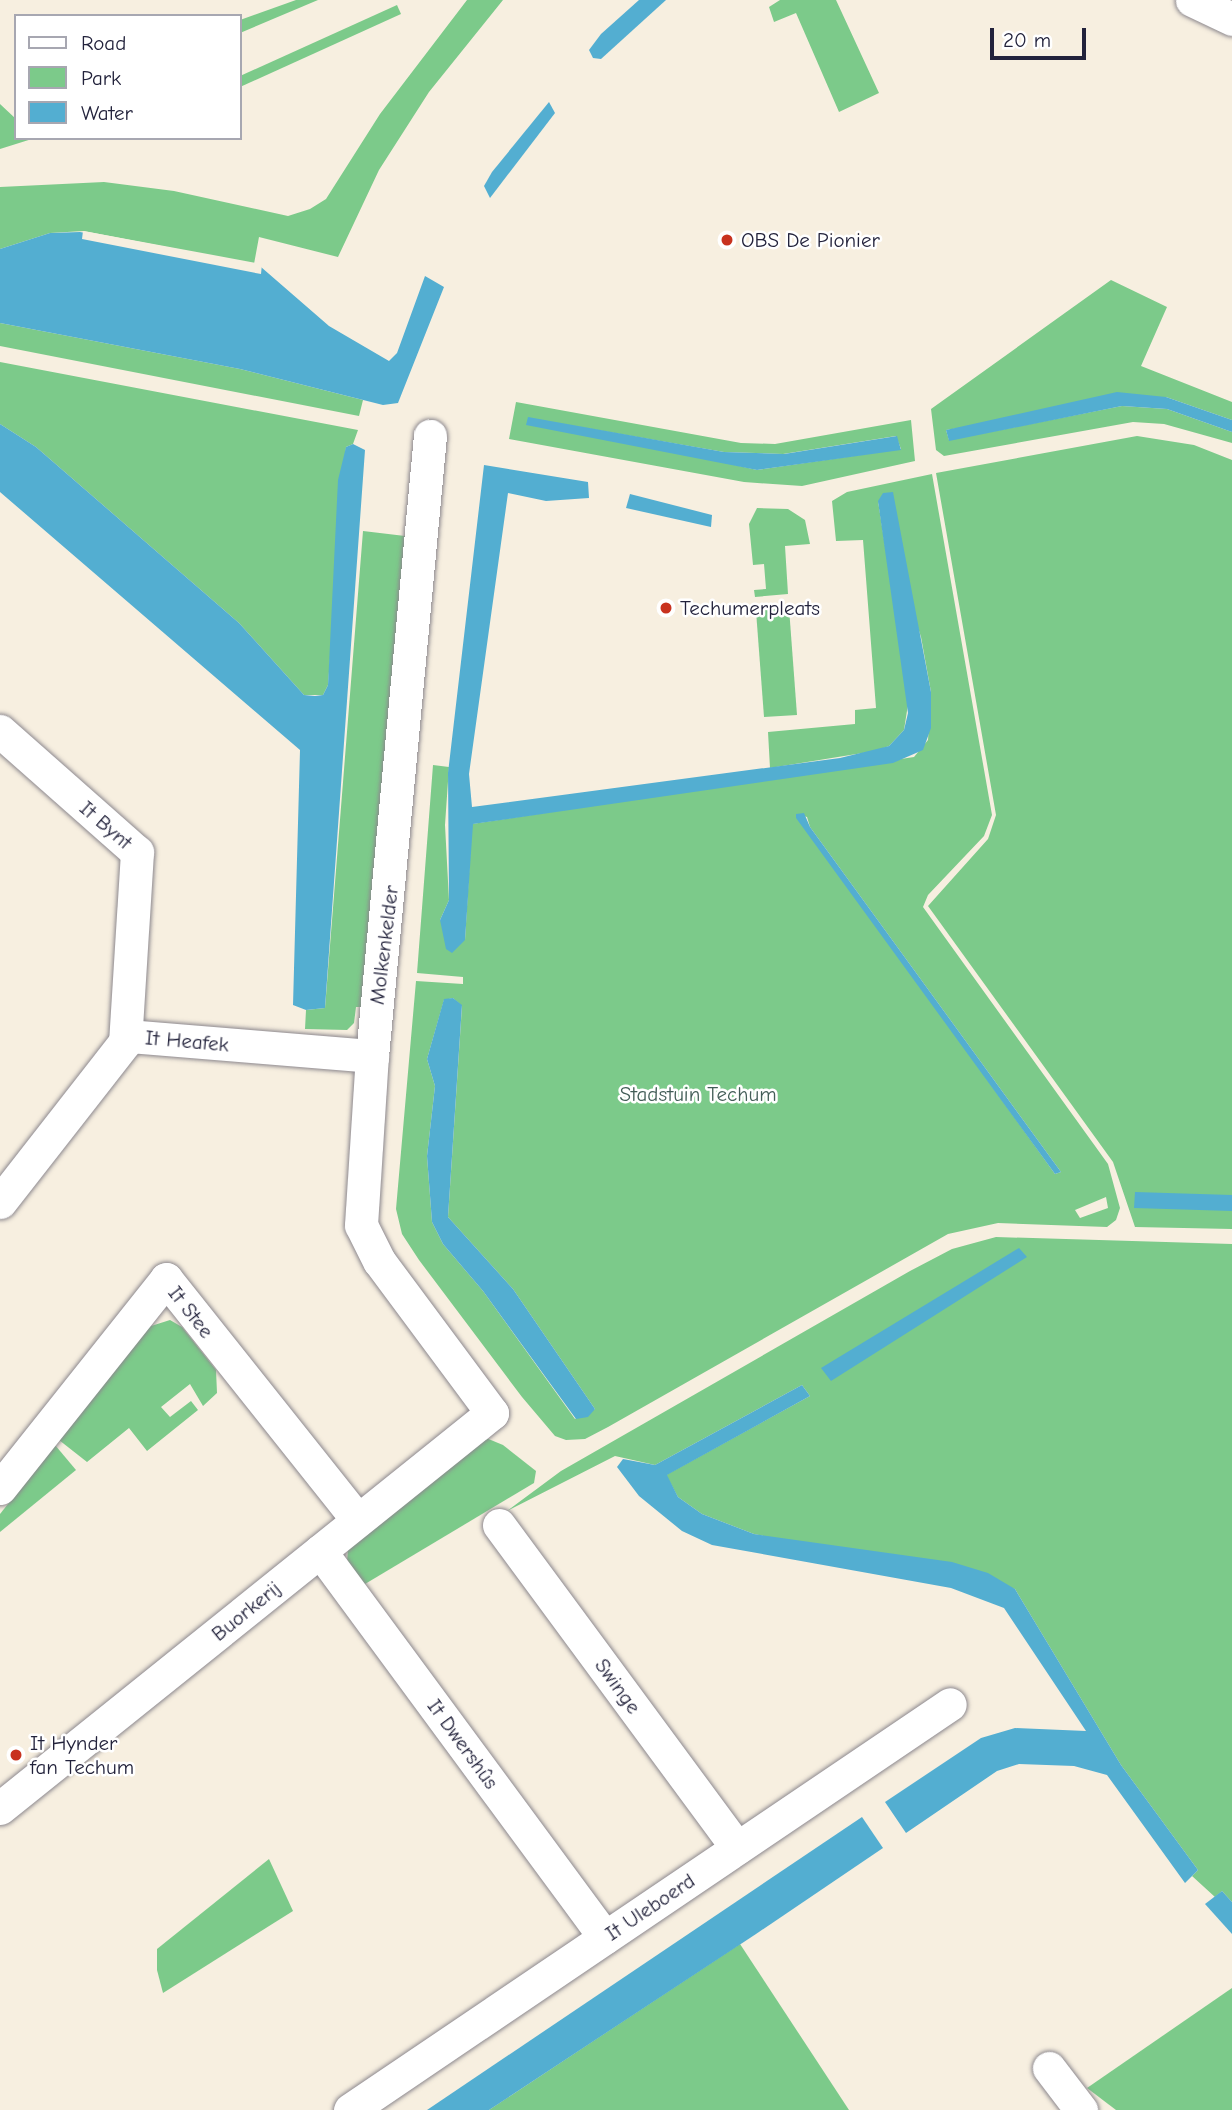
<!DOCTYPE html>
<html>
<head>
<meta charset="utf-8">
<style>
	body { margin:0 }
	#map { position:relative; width:1232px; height:2110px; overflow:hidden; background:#f7efe0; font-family:"Comic Neue",sans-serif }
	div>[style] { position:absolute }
	.green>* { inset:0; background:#7cca8a }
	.water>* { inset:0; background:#53aed1 }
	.pier>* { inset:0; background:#f7efe0 }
	.roads { filter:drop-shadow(0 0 2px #8c888e) drop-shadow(0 0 2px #8c888e) }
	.minor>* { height:33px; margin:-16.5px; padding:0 16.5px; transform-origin:16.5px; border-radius:16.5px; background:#fff }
	.dots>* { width:19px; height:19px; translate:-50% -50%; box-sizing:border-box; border:4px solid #fff; border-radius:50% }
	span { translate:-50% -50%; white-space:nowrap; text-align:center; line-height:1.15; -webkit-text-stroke:5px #fff; paint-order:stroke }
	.poi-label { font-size:21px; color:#22223b }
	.left { translate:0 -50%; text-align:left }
	.street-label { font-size:21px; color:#22223b }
	.park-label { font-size:21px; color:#425d57 }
	.legend { position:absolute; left:14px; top:14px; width:228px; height:126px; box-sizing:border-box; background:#fff; border:2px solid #a7a7b1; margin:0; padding:9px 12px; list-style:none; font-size:21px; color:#22223b }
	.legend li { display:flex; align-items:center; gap:14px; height:35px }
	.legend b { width:35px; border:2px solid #a7a7b1 }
	.scale { position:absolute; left:990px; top:28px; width:96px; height:32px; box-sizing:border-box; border:4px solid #22223b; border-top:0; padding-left:9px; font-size:21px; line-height:24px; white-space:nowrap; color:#22223b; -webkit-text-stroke:5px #fff; paint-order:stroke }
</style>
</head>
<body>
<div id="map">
	<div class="green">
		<div style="clip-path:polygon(296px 0,318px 0,240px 33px,240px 20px)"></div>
		<div style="clip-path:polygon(467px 0,503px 0,429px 92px,379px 170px,338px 257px,259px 237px,254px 264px,84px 231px,50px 233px,0 249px,0 187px,104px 182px,174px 191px,288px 216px,310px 209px,326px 199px,380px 114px)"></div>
		<div style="clip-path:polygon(780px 0,836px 0,879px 93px,839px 112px,796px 13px,774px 22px,769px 7px)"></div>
		<div style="clip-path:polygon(397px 5px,401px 14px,240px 87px,240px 76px)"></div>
		<div style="clip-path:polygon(0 104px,16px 119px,16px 138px,35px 138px,0 149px)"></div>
		<div style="clip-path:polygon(1111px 280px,1167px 307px,1141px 366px,1232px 402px,1232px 420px,1166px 397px,946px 430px,949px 440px,1122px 406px,1167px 409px,1232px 432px,1232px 443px,1164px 424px,1133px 422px,944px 456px,936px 450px,931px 409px)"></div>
		<div style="clip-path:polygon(0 323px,240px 369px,363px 400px,359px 416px,0 346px)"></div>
		<div style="clip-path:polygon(0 362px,358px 430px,353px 444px,346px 447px,328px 685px,323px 695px,304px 695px,239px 623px,36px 447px,0 424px)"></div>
		<div style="clip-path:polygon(evenodd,516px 402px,741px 443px,775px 444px,911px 420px,915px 461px,802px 486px,744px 482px,509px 439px,516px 402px,528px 418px,724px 452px,783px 454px,896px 436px,901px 449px,757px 470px,528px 418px)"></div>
		<div style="clip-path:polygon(1137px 436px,1194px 445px,1232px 460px,1232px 1229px,1135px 1227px,1113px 1162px,928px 906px,988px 839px,996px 815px,936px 473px)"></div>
		<div style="clip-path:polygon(evenodd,932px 474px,992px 815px,984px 836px,928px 895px,923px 907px,1108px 1164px,1120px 1208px,1116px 1220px,1107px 1227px,998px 1223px,948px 1234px,608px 1427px,585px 1439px,566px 1440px,555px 1436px,522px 1397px,419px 1260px,402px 1234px,396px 1209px,416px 981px,463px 984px,463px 977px,417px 973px,433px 765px,449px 767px,445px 825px,449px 900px,440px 920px,465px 940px,472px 824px,914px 757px,928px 740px,931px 692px,921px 637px,878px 501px,909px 698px,904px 730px,889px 746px,875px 751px,770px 768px,768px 732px,855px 724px,855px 710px,876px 708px,863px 540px,836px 541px,832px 501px,847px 492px,932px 474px,796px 814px,807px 817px,810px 827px,1061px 1172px,1055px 1174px,796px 814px,932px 474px,453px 998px,462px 1006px,448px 1217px,513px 1289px,595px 1409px,575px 1419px,483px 1291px,443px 1244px,432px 1222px,427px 1156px,435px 1086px,427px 1059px,444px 1000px,453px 998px,932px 474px,1106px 1197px,1108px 1208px,1080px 1218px,1075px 1210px,1106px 1197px)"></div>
		<div style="clip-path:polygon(757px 508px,788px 509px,805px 520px,810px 544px,785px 546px,788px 594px,755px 597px,754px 590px,766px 589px,764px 564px,753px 565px,749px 524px)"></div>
		<div style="clip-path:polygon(363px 531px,405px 536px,365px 1007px,356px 1007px,354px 1023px,347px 1030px,305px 1029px,306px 1010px,325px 1008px)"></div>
		<div style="clip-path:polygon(789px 608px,797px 715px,764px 717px,756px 611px)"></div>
		<div style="clip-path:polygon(996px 1237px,1232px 1244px,1232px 1902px,1222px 1891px,1215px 1897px,1192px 1876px,1198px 1870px,1121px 1765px,1015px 1589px,754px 1534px,702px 1514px,678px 1497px,666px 1475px,810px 1396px,802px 1385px,655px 1465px,615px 1456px,507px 1511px,561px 1471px,910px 1271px,952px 1249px)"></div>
		<div style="clip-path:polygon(170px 1320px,182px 1327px,216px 1370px,217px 1393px,203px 1406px,190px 1384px,161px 1407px,170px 1417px,191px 1401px,198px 1410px,147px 1451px,129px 1428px,87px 1462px,59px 1440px,148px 1327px)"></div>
		<div style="clip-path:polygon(486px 1438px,503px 1445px,536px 1471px,534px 1483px,360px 1587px,347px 1563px,348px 1548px)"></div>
		<div style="clip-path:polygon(55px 1445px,76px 1470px,0 1532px,0 1514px)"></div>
		<div style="clip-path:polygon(269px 1859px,293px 1911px,163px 1993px,157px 1970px,157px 1949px)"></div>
		<div style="clip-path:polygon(740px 1944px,849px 2110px,489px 2110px)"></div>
		<div style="clip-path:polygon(1232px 1988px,1232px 2110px,1116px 2110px,1087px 2088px)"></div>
	</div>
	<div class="water">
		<div style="clip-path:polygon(639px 0,666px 0,601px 59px,593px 58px,589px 50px,601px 34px)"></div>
		<div style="clip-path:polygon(549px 102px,555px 113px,490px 198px,484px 186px,492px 172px)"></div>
		<div style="clip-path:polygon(80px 232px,261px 267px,329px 326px,389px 361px,397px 353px,425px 276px,444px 287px,398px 403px,383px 405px,240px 369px,0 323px,0 249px,50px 233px)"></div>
		<div style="clip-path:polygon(1117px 392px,1166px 397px,1232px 420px,1232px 432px,1167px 409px,1122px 406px,949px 441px,946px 430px)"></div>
		<div style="clip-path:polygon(528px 417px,724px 452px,784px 454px,897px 436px,901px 450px,757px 470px,526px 425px)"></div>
		<div style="clip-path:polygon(0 424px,36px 447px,239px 623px,304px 695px,315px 696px,323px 695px,328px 685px,338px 480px,346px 447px,353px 444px,365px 450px,325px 1008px,306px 1010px,293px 1005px,300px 750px,0 492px)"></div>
		<div style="clip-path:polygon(484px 465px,588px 482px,589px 498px,546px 501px,508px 493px,469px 774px,472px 807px,840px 758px,889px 746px,904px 730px,908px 713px,878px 501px,883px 493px,893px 492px,931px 692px,931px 728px,923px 750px,893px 763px,473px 824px,465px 940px,452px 953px,446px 949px,440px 920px,449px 900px,448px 773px)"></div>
		<div style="clip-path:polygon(630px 494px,712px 515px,711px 527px,626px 508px)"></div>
		<div style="clip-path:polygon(804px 813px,810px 827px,1061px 1172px,1055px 1174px,796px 818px,796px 814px)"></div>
		<div style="clip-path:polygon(453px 998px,462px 1005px,448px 1217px,513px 1289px,595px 1409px,588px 1417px,576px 1419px,483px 1291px,443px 1244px,432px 1222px,427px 1156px,435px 1086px,427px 1059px,444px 999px)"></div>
		<div style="clip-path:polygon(1135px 1192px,1232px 1195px,1232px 1211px,1134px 1208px)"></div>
		<div style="clip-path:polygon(1019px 1248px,1027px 1257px,831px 1381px,821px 1368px)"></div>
		<div style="clip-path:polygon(802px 1385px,810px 1396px,667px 1475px,678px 1497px,702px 1514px,754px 1534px,952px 1562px,988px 1573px,1015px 1589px,1121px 1765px,1198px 1870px,1185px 1883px,1107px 1775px,1074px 1766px,1019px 1764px,997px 1771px,906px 1833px,885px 1802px,981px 1738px,1015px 1728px,1086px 1731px,1004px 1608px,951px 1588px,712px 1545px,682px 1531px,639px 1496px,617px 1467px,623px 1459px,655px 1465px)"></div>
		<div style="clip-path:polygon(862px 1817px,883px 1848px,756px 1934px,489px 2110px,427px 2110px)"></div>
		<div style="clip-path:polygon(1222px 1891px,1232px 1902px,1232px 1934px,1205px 1904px)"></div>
	</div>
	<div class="pier">
		<div style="clip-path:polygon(83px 231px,262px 264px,261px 274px,82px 239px)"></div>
	</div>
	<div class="roads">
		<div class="minor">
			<div style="left:1192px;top:0;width:44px;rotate:25.4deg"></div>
			<div style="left:0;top:731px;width:183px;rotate:41.5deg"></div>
			<div style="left:137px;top:852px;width:190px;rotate:93.6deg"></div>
			<div style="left:125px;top:1042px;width:203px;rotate:128deg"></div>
			<div style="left:128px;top:1036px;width:245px;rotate:4.7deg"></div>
			<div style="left:0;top:1488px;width:267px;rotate:-51.5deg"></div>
			<div style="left:166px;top:1279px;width:308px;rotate:51.5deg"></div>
			<div style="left:499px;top:1525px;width:401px;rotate:53.6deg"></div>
			<div style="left:320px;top:1551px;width:480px;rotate:53.6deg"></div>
			<div style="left:0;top:1808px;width:631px;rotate:-38.76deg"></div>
			<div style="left:492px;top:1413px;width:189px;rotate:-126.6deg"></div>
			<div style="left:379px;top:1261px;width:40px;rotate:-116.6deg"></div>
			<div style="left:361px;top:1225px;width:169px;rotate:-86.3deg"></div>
			<div style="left:372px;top:1056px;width:623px;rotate:-84.66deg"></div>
			<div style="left:1049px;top:2068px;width:53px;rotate:52.7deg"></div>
			<div style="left:350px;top:2110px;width:724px;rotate:-34.08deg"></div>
		</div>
	</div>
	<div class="dots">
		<div style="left:727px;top:240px;background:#c8321e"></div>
		<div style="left:666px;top:608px;background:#c8321e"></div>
		<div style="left:16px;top:1755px;background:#c8321e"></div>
	</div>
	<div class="poi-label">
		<span class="left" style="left:741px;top:240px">OBS De Pionier</span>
		<span class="left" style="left:680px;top:608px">Techumerpleats</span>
		<span class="left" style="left:30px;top:1755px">It Hynder<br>fan Techum</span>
	</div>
	<div class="street-label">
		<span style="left:106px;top:825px;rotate:41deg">It Bynt</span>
		<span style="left:384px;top:945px;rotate:-83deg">Molkenkelder</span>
		<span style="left:187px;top:1041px;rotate:5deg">It Heafek</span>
		<span style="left:191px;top:1312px;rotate:52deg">It Stee</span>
		<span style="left:246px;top:1611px;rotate:-39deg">Buorkerij</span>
		<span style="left:618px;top:1686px;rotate:54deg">Swinge</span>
		<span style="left:463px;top:1744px;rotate:54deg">It Dwershûs</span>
		<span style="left:650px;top:1907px;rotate:-34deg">It Uleboerd</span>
	</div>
	<div class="park-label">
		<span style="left:698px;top:1094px">Stadstuin Techum</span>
	</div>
	<ul class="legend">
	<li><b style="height:9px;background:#fff"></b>Road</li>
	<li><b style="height:19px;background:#7cca8a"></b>Park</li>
	<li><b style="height:19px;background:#53aed1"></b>Water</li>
	</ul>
	<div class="scale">20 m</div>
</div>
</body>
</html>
